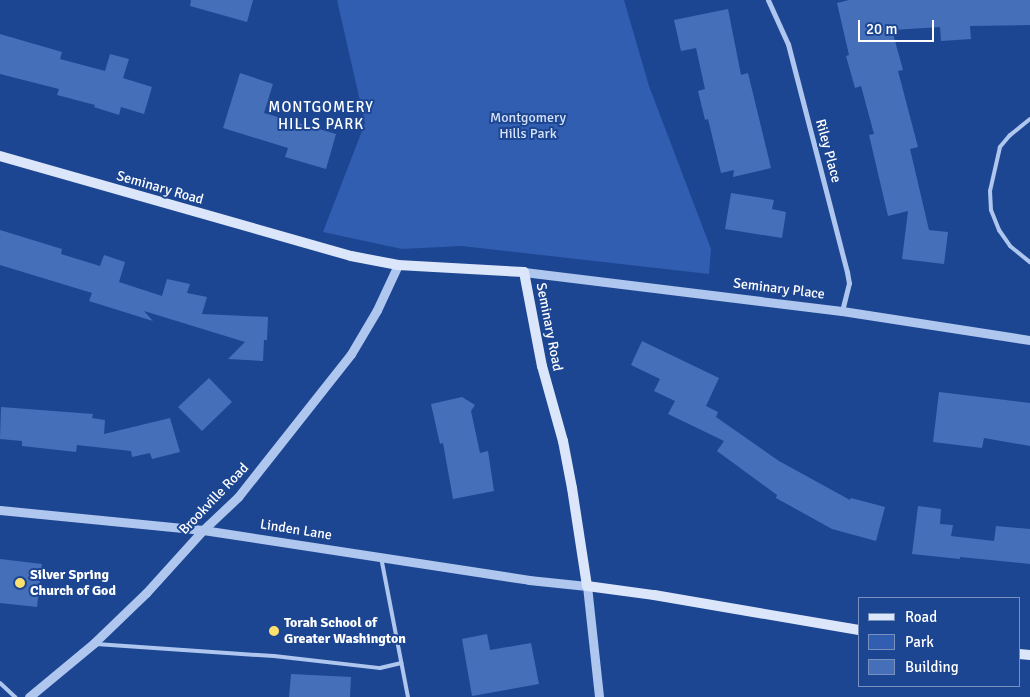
<!DOCTYPE html>
<html>
<head>
<meta charset="utf-8">
<style>
	body { margin:0 }
	#map { position:relative; width:1030px; height:697px; overflow:hidden; background:#1d4692; font-family:Signika,sans-serif }
	div>[style] { position:absolute }
	.green>* { inset:0; background:#315eb0 }
	.building>* { inset:0; background:#466fb9 }
	.service>* { height:4px; margin:-2px; padding:0 2px; transform-origin:2px; border-radius:2px; background:#afc6ee }
	.minor>* { height:5px; margin:-2.5px; padding:0 2.5px; transform-origin:2.5px; border-radius:2.5px; background:#afc6ee }
	.tertiary>* { height:9px; margin:-4.5px; padding:0 4.5px; transform-origin:4.5px; border-radius:4.5px; background:#afc6ee }
	.secondary>* { height:10px; margin:-5px; padding:0 5px; transform-origin:5px; border-radius:5px; background:#dce6fa }
	.dots>* { width:14px; height:14px; translate:-50% -50%; box-sizing:border-box; border:2px solid #1d4692; border-radius:50% }
	span { translate:-50% -50%; white-space:nowrap; text-align:center; line-height:1.15; -webkit-text-stroke:4px #1d4692; paint-order:stroke }
	.park-label { font-size:14px; color:#d5e2fa }
	.street-label { font-size:14px; color:#fff }
	.poi-label { font-size:14px; color:#fff; font-weight:700 }
	.left { translate:0 -50%; text-align:left }
	.neighbourhood-label { font-size:15px; color:#fff; letter-spacing:1px }
	.legend { position:absolute; left:858px; top:597px; width:162px; height:90px; box-sizing:border-box; background:#1d4692; border:1px solid #7790be; margin:0; padding:6px 9px; list-style:none; font-size:15px; color:#fff }
	.legend li { display:flex; align-items:center; gap:10px; height:25px }
	.legend b { width:25px; border:1px solid #7790be }
	.scale { position:absolute; left:858px; top:20px; width:76px; height:22px; box-sizing:border-box; border:2px solid #fff; border-top:0; padding-left:6px; font-size:15px; line-height:18px; white-space:nowrap; color:#fff; -webkit-text-stroke:4px #1d4692; paint-order:stroke }
</style>
</head>
<body>
<div id="map">
	<div class="green">
		<div style="clip-path:polygon(337px 0,624px 0,649px 86px,711px 249px,709px 274px,462px 246px,402px 249px,323px 232px,365px 123px)"></div>
	</div>
	<div class="building">
		<div style="clip-path:polygon(191px 0,253px 0,247px 22px,190px 6px)"></div>
		<div style="clip-path:polygon(849px 0,1030px 0,1030px 25px,970px 26px,971px 39px,941px 41px,940px 27px,892px 30px,903px 70px,898px 71px,918px 147px,910px 149px,929px 230px,948px 232px,944px 264px,902px 259px,908px 211px,888px 216px,869px 135px,874px 134px,861px 86px,855px 88px,846px 56px,849px 55px,837px 3px)"></div>
		<div style="clip-path:polygon(728px 9px,741px 75px,748px 73px,771px 168px,733px 177px,734px 170px,721px 173px,708px 119px,705px 120px,698px 91px,705px 89px,696px 48px,681px 51px,674px 20px)"></div>
		<div style="clip-path:polygon(0 34px,62px 52px,60px 59px,105px 71px,110px 54px,129px 59px,123px 78px,152px 87px,144px 114px,121px 107px,119px 115px,94px 107px,95px 105px,57px 95px,59px 89px,0 74px)"></div>
		<div style="clip-path:polygon(240px 73px,273px 84px,264px 113px,336px 134px,326px 169px,285px 157px,288px 148px,223px 128px)"></div>
		<div style="clip-path:polygon(731px 193px,774px 200px,772px 209px,786px 212px,782px 238px,725px 229px)"></div>
		<div style="clip-path:polygon(0 230px,62px 249px,61px 254px,100px 266px,104px 255px,125px 262px,119px 282px,162px 296px,167px 279px,190px 284px,187px 293px,207px 297px,202px 314px,268px 317px,267px 340px,264px 340px,263px 361px,228px 359px,245px 342px,144px 311px,153px 321px,89px 301px,92px 293px,0 265px)"></div>
		<div style="clip-path:polygon(642px 341px,719px 378px,706px 406px,718px 412px,716px 417px,779px 461px,850px 500px,851px 498px,885px 507px,876px 541px,832px 529px,776px 498px,777px 495px,717px 451px,724px 441px,668px 414px,675px 401px,654px 391px,660px 379px,631px 365px)"></div>
		<div style="clip-path:polygon(209px 378px,232px 402px,202px 431px,178px 407px)"></div>
		<div style="clip-path:polygon(939px 392px,1030px 403px,1030px 446px,984px 438px,982px 448px,933px 442px)"></div>
		<div style="clip-path:polygon(462px 397px,475px 405px,471px 411px,480px 453px,488px 451px,494px 491px,453px 499px,443px 443px,440px 444px,431px 404px)"></div>
		<div style="clip-path:polygon(1px 407px,93px 414px,92px 418px,105px 420px,104px 434px,170px 418px,180px 452px,152px 459px,150px 453px,132px 457px,131px 451px,77px 445px,76px 452px,22px 446px,22px 441px,0 439px)"></div>
		<div style="clip-path:polygon(918px 506px,941px 509px,940px 524px,953px 525px,951px 536px,994px 541px,996px 526px,1030px 529px,1030px 564px,960px 557px,960px 559px,912px 554px)"></div>
		<div style="clip-path:polygon(0 559px,42px 564px,37px 607px,0 603px)"></div>
		<div style="clip-path:polygon(487px 634px,490px 650px,531px 643px,539px 684px,472px 696px,462px 639px)"></div>
		<div style="clip-path:polygon(291px 674px,351px 677px,350px 697px,289px 697px)"></div>
	</div>
	<div class="service">
		<div style="left:1030px;top:119px;width:26px;rotate:141deg"></div>
		<div style="left:1010px;top:135px;width:16px;rotate:130deg"></div>
		<div style="left:1000px;top:147px;width:45px;rotate:102.8deg"></div>
		<div style="left:990px;top:191px;width:19px;rotate:87deg"></div>
		<div style="left:991px;top:210px;width:22px;rotate:68deg"></div>
		<div style="left:999px;top:230px;width:19px;rotate:55deg"></div>
		<div style="left:1010px;top:246px;width:26px;rotate:39deg"></div>
		<div style="left:381px;top:557px;width:143px;rotate:79.1deg"></div>
		<div style="left:96px;top:644px;width:178px;rotate:3.9deg"></div>
		<div style="left:274px;top:656px;width:107px;rotate:6.5deg"></div>
		<div style="left:380px;top:668px;width:22px;rotate:-13deg"></div>
		<div style="left:0;top:683px;width:21px;rotate:43deg"></div>
	</div>
	<div class="minor">
		<div style="left:768px;top:0;width:48px;rotate:65.6deg"></div>
		<div style="left:788px;top:44px;width:236px;rotate:75.5deg"></div>
		<div style="left:847px;top:272px;width:11px;rotate:80deg"></div>
		<div style="left:849px;top:283px;width:29px;rotate:104deg"></div>
	</div>
	<div class="tertiary">
		<div style="left:524px;top:272px;width:320px;rotate:7deg"></div>
		<div style="left:842px;top:311px;width:190px;rotate:8.8deg"></div>
		<div style="left:0;top:510px;width:204px;rotate:5.6deg"></div>
		<div style="left:203px;top:530px;width:330px;rotate:8.7deg"></div>
		<div style="left:529px;top:580px;width:58px;rotate:5.9deg"></div>
		<div style="left:587px;top:586px;width:112px;rotate:83.8deg"></div>
		<div style="left:29px;top:697px;width:85px;rotate:-39.7deg"></div>
		<div style="left:94px;top:643px;width:72px;rotate:-43.9deg"></div>
		<div style="left:146px;top:593px;width:85px;rotate:-47.9deg"></div>
		<div style="left:203px;top:530px;width:48px;rotate:-43.3deg"></div>
		<div style="left:238px;top:497px;width:182px;rotate:-51.7deg"></div>
		<div style="left:351px;top:354px;width:51px;rotate:-59.4deg"></div>
		<div style="left:377px;top:310px;width:50px;rotate:-65deg"></div>
	</div>
	<div class="secondary">
		<div style="left:0;top:156px;width:365px;rotate:15.9deg"></div>
		<div style="left:351px;top:256px;width:48px;rotate:10.8deg"></div>
		<div style="left:398px;top:265px;width:126px;rotate:3.2deg"></div>
		<div style="left:524px;top:272px;width:96px;rotate:79.2deg"></div>
		<div style="left:542px;top:366px;width:78px;rotate:74.4deg"></div>
		<div style="left:563px;top:441px;width:48px;rotate:79.2deg"></div>
		<div style="left:572px;top:488px;width:99px;rotate:81.3deg"></div>
		<div style="left:587px;top:586px;width:68px;rotate:7.7deg"></div>
		<div style="left:654px;top:595px;width:208px;rotate:9.7deg"></div>
		<div style="left:1019px;top:654px;width:11px;rotate:5deg"></div>
	</div>
	<div class="dots">
		<div style="left:20px;top:583px;background:#fde16e"></div>
		<div style="left:274px;top:631px;background:#fde16e"></div>
	</div>
	<div class="park-label">
		<span style="left:528px;top:126px">Montgomery<br>Hills Park</span>
	</div>
	<div class="street-label">
		<span style="left:828px;top:151px;rotate:75deg">Riley Place</span>
		<span style="left:160px;top:188px;rotate:16deg">Seminary Road</span>
		<span style="left:779px;top:289px;rotate:7deg">Seminary Place</span>
		<span style="left:549px;top:327px;rotate:79deg">Seminary Road</span>
		<span style="left:214px;top:499px;rotate:-46deg">Brookville Road</span>
		<span style="left:296px;top:530px;rotate:9deg">Linden Lane</span>
	</div>
	<div class="poi-label">
		<span class="left" style="left:30px;top:583px">Silver Spring<br>Church of God</span>
		<span class="left" style="left:284px;top:631px">Torah School of<br>Greater Washington</span>
	</div>
	<div class="neighbourhood-label">
		<span style="left:321px;top:116px">MONTGOMERY<br>HILLS PARK</span>
	</div>
	<ul class="legend">
	<li><b style="height:6px;background:#dce6fa"></b>Road</li>
	<li><b style="height:14px;background:#315eb0"></b>Park</li>
	<li><b style="height:14px;background:#466fb9"></b>Building</li>
	</ul>
	<div class="scale">20 m</div>
</div>
</body>
</html>
